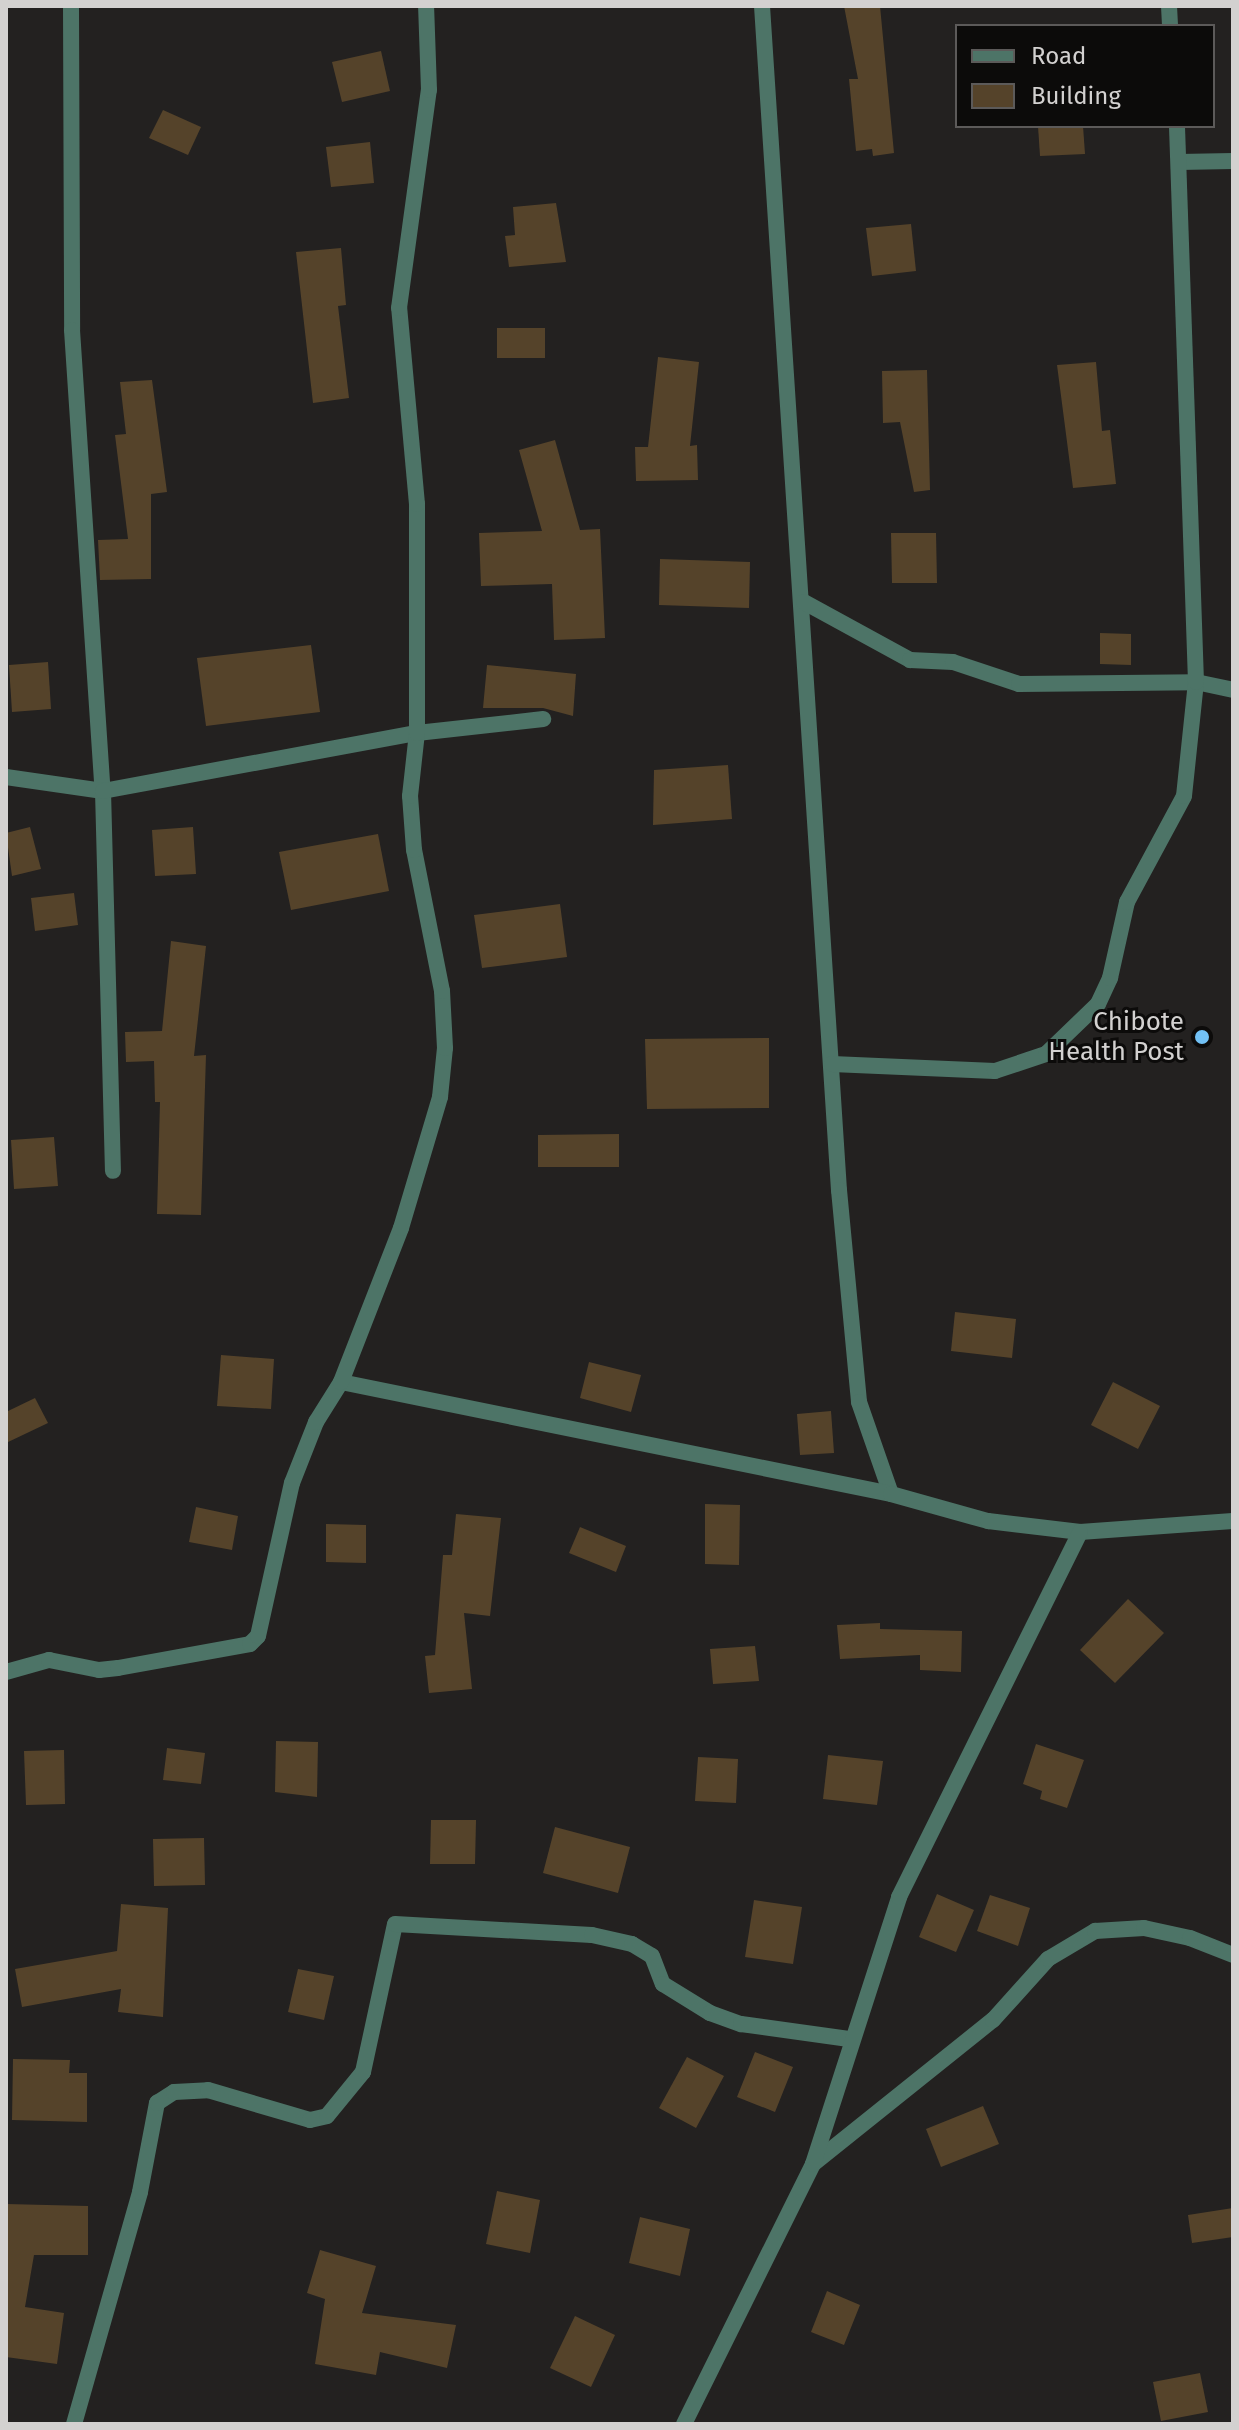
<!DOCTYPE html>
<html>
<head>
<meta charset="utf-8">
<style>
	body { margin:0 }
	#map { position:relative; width:1239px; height:2430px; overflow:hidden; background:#232120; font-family:"Fira Sans",sans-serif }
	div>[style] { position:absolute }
	.building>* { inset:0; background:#55432a }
	.minor>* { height:16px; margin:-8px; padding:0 8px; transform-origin:8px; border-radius:8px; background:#4d7467 }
	.dots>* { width:22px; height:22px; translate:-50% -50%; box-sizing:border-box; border:4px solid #0c0b0a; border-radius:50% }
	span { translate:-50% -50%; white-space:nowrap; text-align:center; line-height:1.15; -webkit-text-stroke:6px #0c0b0a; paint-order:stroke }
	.poi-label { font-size:26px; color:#d3d1d0 }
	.right { translate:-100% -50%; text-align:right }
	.frame { position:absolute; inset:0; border:8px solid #d3d1d0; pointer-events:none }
	.legend { position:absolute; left:955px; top:24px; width:260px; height:104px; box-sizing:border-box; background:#0c0b0a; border:2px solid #5c5a59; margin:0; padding:10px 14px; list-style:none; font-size:24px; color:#d3d1d0 }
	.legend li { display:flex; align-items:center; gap:16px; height:40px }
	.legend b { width:40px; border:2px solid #5c5a59 }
</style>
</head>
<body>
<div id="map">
	<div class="building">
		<div style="clip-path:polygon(844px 6px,880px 6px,894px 153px,873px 156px,872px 149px,856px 151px,849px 79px,858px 79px)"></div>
		<div style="clip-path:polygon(381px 51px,390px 91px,342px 102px,332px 62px)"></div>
		<div style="clip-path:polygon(163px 110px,201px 127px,188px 155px,149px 138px)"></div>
		<div style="clip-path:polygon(1038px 126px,1083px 126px,1085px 154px,1040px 156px)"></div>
		<div style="clip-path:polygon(370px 142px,374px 183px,331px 187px,326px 147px)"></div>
		<div style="clip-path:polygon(556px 203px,566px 262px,509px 267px,505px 236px,515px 235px,513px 207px)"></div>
		<div style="clip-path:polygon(911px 224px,916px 271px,872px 276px,866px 228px)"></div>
		<div style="clip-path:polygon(341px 248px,346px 305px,338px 306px,349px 398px,313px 403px,296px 252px)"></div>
		<div style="clip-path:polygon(497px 328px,545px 328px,545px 358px,497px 358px)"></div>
		<div style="clip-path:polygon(658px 357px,699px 362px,690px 446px,697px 445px,698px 480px,636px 481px,635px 447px,648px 447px)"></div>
		<div style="clip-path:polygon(1096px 362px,1102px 431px,1110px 430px,1116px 484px,1073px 488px,1057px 365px)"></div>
		<div style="clip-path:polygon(927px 370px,930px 490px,914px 492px,900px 422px,883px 423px,882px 371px)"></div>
		<div style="clip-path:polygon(152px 380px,167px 492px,151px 494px,151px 579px,100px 580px,98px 540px,128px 539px,115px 435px,126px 434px,120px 382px)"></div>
		<div style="clip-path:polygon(555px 440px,580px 530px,600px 529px,605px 638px,554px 640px,552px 584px,481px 586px,479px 533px,542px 531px,519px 450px)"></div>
		<div style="clip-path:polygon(891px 533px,936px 533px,937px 583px,892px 583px)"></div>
		<div style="clip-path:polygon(660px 559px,750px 562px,749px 608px,659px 605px)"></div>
		<div style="clip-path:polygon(1100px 633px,1131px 634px,1131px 665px,1100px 664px)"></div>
		<div style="clip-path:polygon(311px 645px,320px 712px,206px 726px,197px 658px)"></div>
		<div style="clip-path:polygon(48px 662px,51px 709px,12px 712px,9px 665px)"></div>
		<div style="clip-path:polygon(487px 665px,576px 674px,573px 716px,543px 708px,483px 708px)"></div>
		<div style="clip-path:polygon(728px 765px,732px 819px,653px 825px,654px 770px)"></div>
		<div style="clip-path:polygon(30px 827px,41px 869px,12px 876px,6px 833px)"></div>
		<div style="clip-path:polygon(193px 827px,196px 874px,155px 876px,152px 830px)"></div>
		<div style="clip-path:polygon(378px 834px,389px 891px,291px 910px,279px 852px)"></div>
		<div style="clip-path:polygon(74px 893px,78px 925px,35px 931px,31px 898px)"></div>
		<div style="clip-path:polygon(560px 904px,567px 957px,482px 968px,474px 915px)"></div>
		<div style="clip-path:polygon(171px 941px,206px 946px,194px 1056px,206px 1055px,201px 1215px,157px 1214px,160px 1102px,155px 1102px,154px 1061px,126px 1062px,125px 1032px,162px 1031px)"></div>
		<div style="clip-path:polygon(769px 1038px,769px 1108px,647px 1109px,645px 1039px)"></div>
		<div style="clip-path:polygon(619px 1134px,619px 1167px,538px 1167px,538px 1135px)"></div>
		<div style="clip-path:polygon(54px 1137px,58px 1186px,14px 1189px,11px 1140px)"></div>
		<div style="clip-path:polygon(955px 1312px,1016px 1319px,1012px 1358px,951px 1351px)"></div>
		<div style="clip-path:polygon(221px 1355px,274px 1359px,271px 1409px,217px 1406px)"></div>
		<div style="clip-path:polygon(589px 1362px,641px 1375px,631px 1412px,580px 1398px)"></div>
		<div style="clip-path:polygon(1113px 1382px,1160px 1406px,1138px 1449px,1091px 1425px)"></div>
		<div style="clip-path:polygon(35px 1398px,48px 1423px,6px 1443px,6px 1412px)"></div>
		<div style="clip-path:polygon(831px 1411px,834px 1453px,800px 1455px,797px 1414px)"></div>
		<div style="clip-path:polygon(705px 1504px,740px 1505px,739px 1565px,705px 1564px)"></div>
		<div style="clip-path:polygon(196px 1507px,238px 1516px,232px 1550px,189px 1542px)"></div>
		<div style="clip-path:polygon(456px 1514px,501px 1518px,490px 1616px,464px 1613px,472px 1689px,429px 1693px,425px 1656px,435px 1655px,443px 1555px,452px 1555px)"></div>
		<div style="clip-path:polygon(326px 1524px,366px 1525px,366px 1563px,326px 1562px)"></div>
		<div style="clip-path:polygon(580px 1527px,626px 1546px,616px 1572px,569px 1553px)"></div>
		<div style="clip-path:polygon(1128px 1599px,1164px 1633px,1115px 1683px,1080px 1650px)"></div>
		<div style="clip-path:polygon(880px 1623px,880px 1629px,962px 1631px,961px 1672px,920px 1670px,920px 1655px,840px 1659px,837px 1625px)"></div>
		<div style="clip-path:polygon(755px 1646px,759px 1681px,713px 1684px,710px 1649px)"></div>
		<div style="clip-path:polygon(276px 1741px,318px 1742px,317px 1797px,275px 1792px)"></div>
		<div style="clip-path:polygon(1036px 1744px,1084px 1760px,1067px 1808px,1040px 1799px,1042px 1791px,1023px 1784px)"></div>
		<div style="clip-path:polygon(167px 1748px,205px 1753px,201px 1784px,163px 1780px)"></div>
		<div style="clip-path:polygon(64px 1750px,65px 1804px,26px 1805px,24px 1751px)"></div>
		<div style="clip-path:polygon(828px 1755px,883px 1761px,877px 1805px,823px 1799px)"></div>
		<div style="clip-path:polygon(698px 1757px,738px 1759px,736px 1803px,695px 1801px)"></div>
		<div style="clip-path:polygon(431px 1820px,476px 1820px,475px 1864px,430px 1864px)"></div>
		<div style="clip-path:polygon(555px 1827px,630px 1847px,618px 1893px,543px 1873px)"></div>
		<div style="clip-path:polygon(204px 1838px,205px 1885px,154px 1886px,153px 1839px)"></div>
		<div style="clip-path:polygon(937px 1894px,974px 1910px,956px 1952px,919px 1937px)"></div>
		<div style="clip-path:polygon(990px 1895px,1030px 1908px,1018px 1946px,977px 1931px)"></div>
		<div style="clip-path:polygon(754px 1900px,802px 1907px,793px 1964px,745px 1957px)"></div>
		<div style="clip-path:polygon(121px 1904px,168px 1908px,163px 2017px,118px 2012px,121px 1989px,22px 2007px,15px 1969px,117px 1951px)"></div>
		<div style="clip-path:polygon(298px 1969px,334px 1976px,324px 2020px,288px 2012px)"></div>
		<div style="clip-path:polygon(755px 2052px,793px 2067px,775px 2112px,737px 2097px)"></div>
		<div style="clip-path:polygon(687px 2057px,724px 2076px,696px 2128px,659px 2108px)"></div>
		<div style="clip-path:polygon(13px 2059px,70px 2060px,69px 2073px,87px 2073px,87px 2122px,12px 2120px)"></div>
		<div style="clip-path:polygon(983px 2106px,999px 2144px,941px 2167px,926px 2129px)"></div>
		<div style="clip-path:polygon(497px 2191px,540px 2200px,530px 2253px,486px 2244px)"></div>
		<div style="clip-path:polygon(6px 2204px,88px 2206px,88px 2255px,34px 2255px,25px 2307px,64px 2313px,57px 2364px,6px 2357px)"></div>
		<div style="clip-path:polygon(1233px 2208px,1233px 2237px,1192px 2243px,1188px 2215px)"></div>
		<div style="clip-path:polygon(640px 2217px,690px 2229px,680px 2276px,629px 2263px)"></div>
		<div style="clip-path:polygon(320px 2250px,376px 2266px,362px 2313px,456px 2325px,447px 2368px,380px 2352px,376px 2375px,315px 2364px,325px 2299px,307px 2293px)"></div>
		<div style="clip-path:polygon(827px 2291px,860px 2305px,844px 2345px,811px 2332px)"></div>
		<div style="clip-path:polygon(575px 2316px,615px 2335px,591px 2387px,550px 2368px)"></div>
		<div style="clip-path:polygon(1200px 2373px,1208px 2412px,1161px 2421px,1153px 2382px)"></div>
	</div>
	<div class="minor">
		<div style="left:71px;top:6px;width:324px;rotate:89.8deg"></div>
		<div style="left:72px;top:330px;width:462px;rotate:86.2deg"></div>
		<div style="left:103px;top:791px;width:380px;rotate:88.5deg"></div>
		<div style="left:762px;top:6px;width:1187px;rotate:86.28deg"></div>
		<div style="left:839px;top:1190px;width:213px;rotate:84.6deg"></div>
		<div style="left:859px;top:1402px;width:97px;rotate:70.8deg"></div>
		<div style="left:1169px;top:6px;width:20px;rotate:87deg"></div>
		<div style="left:1179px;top:162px;width:54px;rotate:-1.1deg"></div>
		<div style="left:804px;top:602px;width:121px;rotate:28.7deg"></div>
		<div style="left:910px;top:660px;width:43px;rotate:2.7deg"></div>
		<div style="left:953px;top:662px;width:70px;rotate:18.4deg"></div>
		<div style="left:1019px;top:684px;width:177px;rotate:-0.6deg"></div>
		<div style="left:1196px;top:682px;width:38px;rotate:12deg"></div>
		<div style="left:6px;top:777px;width:98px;rotate:8.2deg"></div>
		<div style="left:103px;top:791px;width:319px;rotate:-10.5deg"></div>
		<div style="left:417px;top:733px;width:127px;rotate:-6.3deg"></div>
		<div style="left:832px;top:1064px;width:163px;rotate:2.5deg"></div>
		<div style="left:995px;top:1071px;width:54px;rotate:-18.4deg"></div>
		<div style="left:1046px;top:1054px;width:72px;rotate:-43.9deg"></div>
		<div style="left:1098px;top:1004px;width:29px;rotate:-65deg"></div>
		<div style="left:1110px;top:978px;width:78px;rotate:-77.4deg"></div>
		<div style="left:1127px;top:902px;width:120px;rotate:-61.7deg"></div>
		<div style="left:1184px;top:796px;width:115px;rotate:-84deg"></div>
		<div style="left:1196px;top:682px;width:556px;rotate:-91.96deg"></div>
		<div style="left:341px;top:1382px;width:561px;rotate:11.51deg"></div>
		<div style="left:891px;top:1494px;width:101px;rotate:15.6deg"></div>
		<div style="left:988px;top:1521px;width:93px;rotate:6.8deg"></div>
		<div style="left:1080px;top:1532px;width:153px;rotate:-4.1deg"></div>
		<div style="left:6px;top:1672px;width:45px;rotate:-15.6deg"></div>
		<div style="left:49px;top:1660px;width:51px;rotate:11.3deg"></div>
		<div style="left:99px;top:1670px;width:19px;rotate:-6deg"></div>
		<div style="left:118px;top:1668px;width:134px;rotate:-10.3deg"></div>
		<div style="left:250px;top:1644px;width:11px;rotate:-45deg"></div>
		<div style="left:258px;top:1636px;width:157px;rotate:-77.5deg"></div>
		<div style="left:292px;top:1483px;width:66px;rotate:-68.5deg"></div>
		<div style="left:316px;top:1422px;width:47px;rotate:-58deg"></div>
		<div style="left:341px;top:1382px;width:165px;rotate:-68.7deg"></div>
		<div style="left:401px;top:1228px;width:137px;rotate:-73.4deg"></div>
		<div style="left:440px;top:1097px;width:49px;rotate:-84.2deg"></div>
		<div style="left:445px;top:1048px;width:57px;rotate:-93deg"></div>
		<div style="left:442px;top:991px;width:144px;rotate:-101.2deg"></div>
		<div style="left:414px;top:850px;width:54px;rotate:-94.2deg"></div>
		<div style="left:410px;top:796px;width:63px;rotate:-83.7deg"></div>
		<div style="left:417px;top:733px;width:229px;rotate:-90deg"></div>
		<div style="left:417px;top:504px;width:197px;rotate:-95.2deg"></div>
		<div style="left:399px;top:308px;width:220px;rotate:-82.2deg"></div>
		<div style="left:429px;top:90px;width:84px;rotate:-92deg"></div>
		<div style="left:813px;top:2164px;width:231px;rotate:-38.7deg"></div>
		<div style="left:993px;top:2020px;width:82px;rotate:-48deg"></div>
		<div style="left:1048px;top:1959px;width:55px;rotate:-30.8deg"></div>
		<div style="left:1095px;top:1931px;width:49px;rotate:-3.5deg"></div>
		<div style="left:1144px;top:1928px;width:47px;rotate:12.3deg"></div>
		<div style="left:1190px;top:1938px;width:46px;rotate:21.6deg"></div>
		<div style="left:74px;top:2424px;width:241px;rotate:-74.1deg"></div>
		<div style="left:140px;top:2192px;width:91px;rotate:-79.2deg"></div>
		<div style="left:157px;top:2103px;width:20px;rotate:-33deg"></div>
		<div style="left:174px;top:2092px;width:34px;rotate:-3deg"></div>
		<div style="left:208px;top:2090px;width:106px;rotate:16.4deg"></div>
		<div style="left:310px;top:2120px;width:17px;rotate:-13deg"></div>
		<div style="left:327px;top:2116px;width:57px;rotate:-50.7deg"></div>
		<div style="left:363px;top:2072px;width:151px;rotate:-77.8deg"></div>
		<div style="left:395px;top:1924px;width:197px;rotate:3.2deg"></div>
		<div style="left:592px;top:1935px;width:41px;rotate:12.7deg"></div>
		<div style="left:632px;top:1944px;width:23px;rotate:31deg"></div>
		<div style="left:652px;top:1956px;width:30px;rotate:69deg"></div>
		<div style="left:663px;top:1984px;width:55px;rotate:31.7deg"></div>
		<div style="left:710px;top:2013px;width:33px;rotate:20deg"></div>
		<div style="left:741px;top:2024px;width:109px;rotate:7.9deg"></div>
		<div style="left:684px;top:2424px;width:290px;rotate:-63.6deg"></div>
		<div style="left:813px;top:2164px;width:281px;rotate:-72.1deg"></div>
		<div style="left:899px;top:1897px;width:407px;rotate:-63.6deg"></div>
	</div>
	<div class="dots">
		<div style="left:1202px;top:1037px;background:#72c1f5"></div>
	</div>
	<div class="poi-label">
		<span class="right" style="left:1184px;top:1037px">Chibote<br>Health Post</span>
	</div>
	<div class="frame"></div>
	<ul class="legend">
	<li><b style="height:10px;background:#4d7467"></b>Road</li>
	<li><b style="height:22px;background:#55432a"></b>Building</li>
	</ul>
</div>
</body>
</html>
